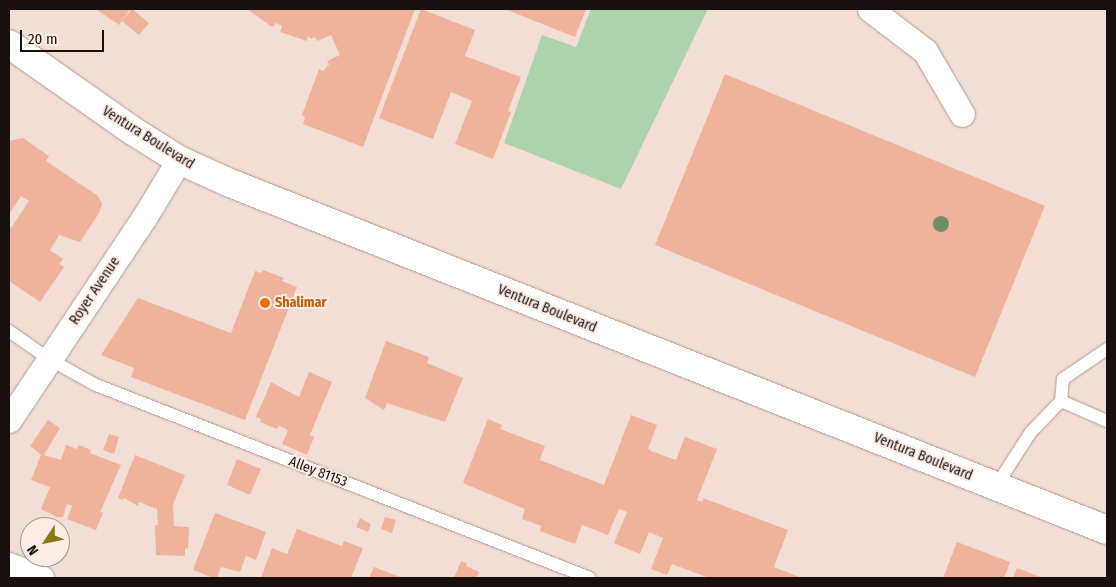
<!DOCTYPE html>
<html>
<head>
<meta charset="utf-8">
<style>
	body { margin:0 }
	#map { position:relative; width:1116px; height:587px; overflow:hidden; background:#f3ded6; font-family:"Fira Sans Condensed",sans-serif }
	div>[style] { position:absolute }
	.green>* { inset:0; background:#acd3a9 }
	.building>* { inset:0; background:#efb29b }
	.roads { filter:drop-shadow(0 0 1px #ac9991) drop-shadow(0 0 1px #ac9991) }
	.lane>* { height:12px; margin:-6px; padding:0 6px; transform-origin:6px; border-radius:6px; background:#fff }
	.street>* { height:25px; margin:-12.5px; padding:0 12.5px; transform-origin:12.5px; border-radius:12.5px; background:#fff }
	.secondary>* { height:28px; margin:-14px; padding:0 14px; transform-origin:14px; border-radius:14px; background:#fff }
	.trees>* { width:16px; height:16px; margin:-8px; border-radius:50%; background:#728c65 }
	.dots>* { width:14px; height:14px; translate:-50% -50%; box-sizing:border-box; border:2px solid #fdece5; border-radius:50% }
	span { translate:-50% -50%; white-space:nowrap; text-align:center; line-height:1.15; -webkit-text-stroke:4px #fdece5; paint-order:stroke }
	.street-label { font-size:14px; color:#17100e }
	.food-label { font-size:14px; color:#c56008; font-weight:700 }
	.left { translate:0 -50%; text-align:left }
	.frame { position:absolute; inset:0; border:10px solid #17100e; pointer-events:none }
	.north { position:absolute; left:20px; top:517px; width:50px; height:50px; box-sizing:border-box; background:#fdece5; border:1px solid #a1948f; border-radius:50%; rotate:236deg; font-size:14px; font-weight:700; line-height:20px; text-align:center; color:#17100e }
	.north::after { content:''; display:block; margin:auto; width:18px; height:22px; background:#8b771b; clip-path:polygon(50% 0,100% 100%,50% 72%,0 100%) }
	.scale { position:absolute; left:20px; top:30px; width:84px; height:22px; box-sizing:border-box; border:2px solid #17100e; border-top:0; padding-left:6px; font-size:15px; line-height:18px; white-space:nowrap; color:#17100e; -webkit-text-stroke:4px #fdece5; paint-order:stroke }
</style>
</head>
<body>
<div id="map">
	<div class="green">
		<div style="clip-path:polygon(591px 9px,708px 9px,621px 189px,504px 143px,542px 35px,576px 47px)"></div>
	</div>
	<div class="building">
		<div style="clip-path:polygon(96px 9px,130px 9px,119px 25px)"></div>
		<div style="clip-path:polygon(132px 9px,149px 23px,139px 35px,122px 21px)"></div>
		<div style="clip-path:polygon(247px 9px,415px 9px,363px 147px,303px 124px,305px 117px,302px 115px,319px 69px,323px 71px,329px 65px,327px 61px,340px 55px,331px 35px,317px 41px,315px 37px,311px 39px,308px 36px,307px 41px,280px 32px,282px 26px,276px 23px,272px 27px)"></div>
		<div style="clip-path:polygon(421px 9px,475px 30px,465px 56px,521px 77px,508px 111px,511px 112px,493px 159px,455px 144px,472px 101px,451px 92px,433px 139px,379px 118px)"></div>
		<div style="clip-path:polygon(505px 9px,586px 9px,575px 37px)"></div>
		<div style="clip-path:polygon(725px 74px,1045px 206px,975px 377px,655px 245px)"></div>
		<div style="clip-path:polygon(23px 138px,49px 156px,46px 161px,98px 196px,102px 204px,99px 213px,80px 242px,59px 235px,50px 250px,63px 259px,59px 264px,64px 267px,40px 302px,9px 281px,9px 231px,29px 201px,21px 196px,9px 214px,9px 141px)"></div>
		<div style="clip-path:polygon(263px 270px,284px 278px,282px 281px,297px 287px,245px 420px,131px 377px,134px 368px,101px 355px,138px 298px,231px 333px,255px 271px,262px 273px)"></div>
		<div style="clip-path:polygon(386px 341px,429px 357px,427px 363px,463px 378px,445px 422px,387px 403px,384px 410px,365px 398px)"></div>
		<div style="clip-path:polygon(309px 372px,332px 382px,310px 435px,314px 437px,307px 455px,282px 444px,288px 430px,279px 426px,277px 429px,260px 422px,261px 419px,256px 417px,271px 382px,299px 397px)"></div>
		<div style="clip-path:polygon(631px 415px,657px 425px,648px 449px,651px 451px,676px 460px,685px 437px,717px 449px,697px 500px,702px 502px,703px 498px,788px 530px,774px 567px,802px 578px,709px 578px,672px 564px,667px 575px,651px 569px,663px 538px,649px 532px,640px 554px,614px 543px,627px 512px,619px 509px,608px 535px,582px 525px,575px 544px,540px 531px,541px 526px,522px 519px,525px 509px,463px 483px,488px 419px,502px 425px,500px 429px,545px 446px,540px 460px,604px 485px)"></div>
		<div style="clip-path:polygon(48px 420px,60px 428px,44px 455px,61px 460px,66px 445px,77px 449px,79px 445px,91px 450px,90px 453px,121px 465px,100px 512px,103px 513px,96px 530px,67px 519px,72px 506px,67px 504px,63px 517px,57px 517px,41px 509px,50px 487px,31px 480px,41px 455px,30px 446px)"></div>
		<div style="clip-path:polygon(109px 434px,119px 437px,114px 454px,103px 450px)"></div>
		<div style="clip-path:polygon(135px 455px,185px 475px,173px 505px,174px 526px,189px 527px,188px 548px,185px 549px,185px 556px,156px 555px,155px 525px,158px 525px,157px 509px,139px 502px,138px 506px,124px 498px,123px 500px,118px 498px)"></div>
		<div style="clip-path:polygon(237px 459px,261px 469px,250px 495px,227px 485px)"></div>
		<div style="clip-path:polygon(215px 513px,266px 532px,256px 560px,246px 556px,240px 572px,221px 567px,217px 578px,213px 578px,193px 570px)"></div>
		<div style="clip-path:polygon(385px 517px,396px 520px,392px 533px,381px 529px)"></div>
		<div style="clip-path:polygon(360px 518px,371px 524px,368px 532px,356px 527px)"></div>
		<div style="clip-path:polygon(297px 529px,342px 546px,344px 541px,363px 548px,351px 578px,261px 578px,272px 548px,287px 554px)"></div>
		<div style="clip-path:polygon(957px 542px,1010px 562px,1004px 578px,943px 578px)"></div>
		<div style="clip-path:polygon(461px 561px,467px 563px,466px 566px,479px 572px,476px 578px,454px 578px)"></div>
		<div style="clip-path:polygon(374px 567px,403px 578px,369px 578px)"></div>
		<div style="clip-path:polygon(1017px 568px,1043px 578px,1013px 578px)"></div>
	</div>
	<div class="roads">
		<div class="lane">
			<div style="left:9px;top:331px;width:49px;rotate:35deg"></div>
			<div style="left:49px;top:359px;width:54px;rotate:29deg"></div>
			<div style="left:96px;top:385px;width:530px;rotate:21.34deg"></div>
			<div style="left:1061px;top:401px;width:22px;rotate:-85deg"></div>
			<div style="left:1063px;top:379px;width:53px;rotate:-34.3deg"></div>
			<div style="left:996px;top:486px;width:64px;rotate:-57.1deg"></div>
			<div style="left:1031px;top:432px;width:43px;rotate:-45.9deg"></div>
			<div style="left:1061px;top:401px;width:50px;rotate:23.5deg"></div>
		</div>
		<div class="street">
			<div style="left:870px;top:9px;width:69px;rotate:37.4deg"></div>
			<div style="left:925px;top:51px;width:73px;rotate:59.6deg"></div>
			<div style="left:9px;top:420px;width:245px;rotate:-56.3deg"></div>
			<div style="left:145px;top:216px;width:66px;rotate:-58.7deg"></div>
			<div style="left:9px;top:565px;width:35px;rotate:22deg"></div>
		</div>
		<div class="secondary">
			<div style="left:9px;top:44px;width:151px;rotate:35.1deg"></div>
			<div style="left:133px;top:131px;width:54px;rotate:32.2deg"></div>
			<div style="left:179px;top:160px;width:56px;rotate:24.3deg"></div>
			<div style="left:230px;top:183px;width:943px;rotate:21.59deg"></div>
		</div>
	</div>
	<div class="trees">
		<div style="left:941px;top:224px"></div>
	</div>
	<div class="dots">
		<div style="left:265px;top:303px;background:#e8710a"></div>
	</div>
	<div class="street-label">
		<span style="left:148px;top:138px;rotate:32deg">Ventura Boulevard</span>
		<span style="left:95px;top:291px;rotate:-56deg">Royer Avenue</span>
		<span style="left:547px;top:309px;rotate:22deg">Ventura Boulevard</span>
		<span style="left:923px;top:457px;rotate:22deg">Ventura Boulevard</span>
		<span style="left:318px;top:472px;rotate:21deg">Alley 81153</span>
	</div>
	<div class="food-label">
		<span class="left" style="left:275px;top:303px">Shalimar</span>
	</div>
	<div class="frame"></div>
	<div class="north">N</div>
	<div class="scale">20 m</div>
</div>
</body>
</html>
